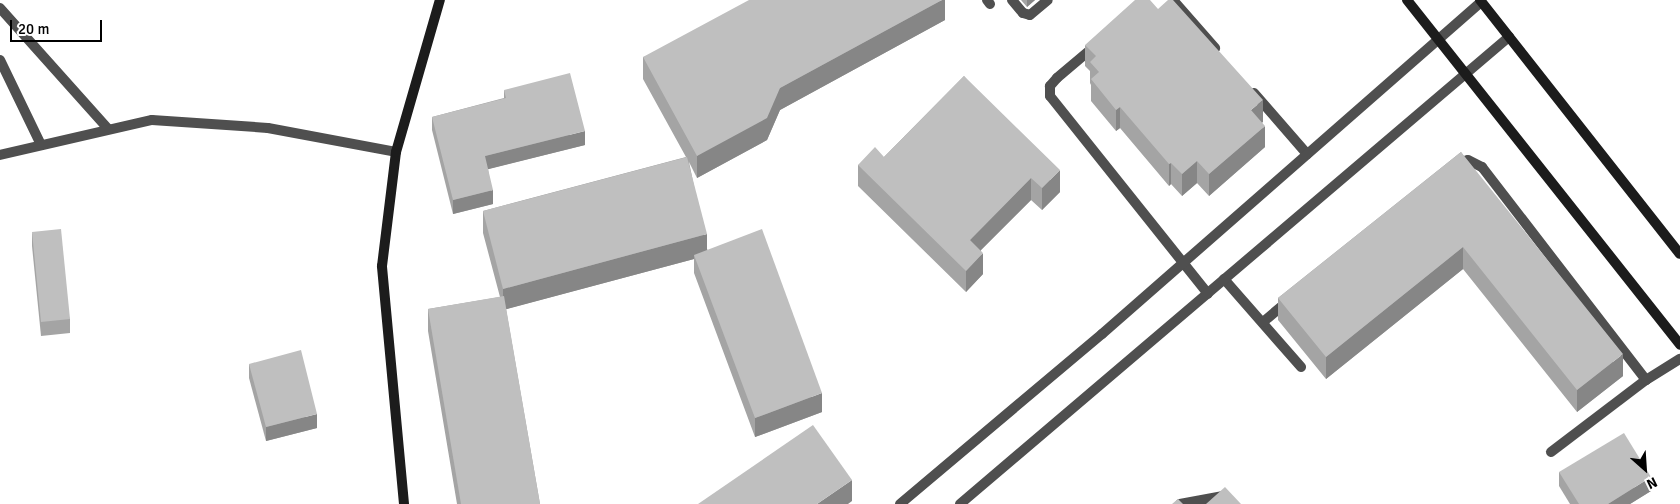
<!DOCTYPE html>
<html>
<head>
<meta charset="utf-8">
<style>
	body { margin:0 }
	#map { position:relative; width:1680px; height:504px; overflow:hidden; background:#fff; font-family:Signika,sans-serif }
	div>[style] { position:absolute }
	.lane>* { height:10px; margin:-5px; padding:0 5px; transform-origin:5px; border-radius:5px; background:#4f4f4f }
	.street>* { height:10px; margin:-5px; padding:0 5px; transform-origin:5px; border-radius:5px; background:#4f4f4f }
	.secondary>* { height:10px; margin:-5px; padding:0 5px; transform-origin:5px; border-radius:5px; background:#1c1c1c }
	.wall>* { inset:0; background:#a4a4a4 }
	.shaded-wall>* { inset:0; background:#868686 }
	.building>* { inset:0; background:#bfbfbf }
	span { translate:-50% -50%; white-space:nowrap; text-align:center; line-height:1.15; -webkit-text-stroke:4px #fff; paint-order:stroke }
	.north { position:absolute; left:1620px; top:444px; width:50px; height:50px; -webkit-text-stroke:4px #fff; paint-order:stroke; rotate:154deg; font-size:14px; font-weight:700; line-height:20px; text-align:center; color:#000 }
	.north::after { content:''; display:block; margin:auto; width:18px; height:22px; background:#000; clip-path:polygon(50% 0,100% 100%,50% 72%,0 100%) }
	.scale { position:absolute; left:10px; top:20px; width:92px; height:22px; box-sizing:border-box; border:2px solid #000; border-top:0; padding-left:6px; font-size:15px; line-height:18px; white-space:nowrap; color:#000; -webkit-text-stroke:4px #fff; paint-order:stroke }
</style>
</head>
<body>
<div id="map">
	<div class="lane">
		<div style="left:1457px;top:163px;width:11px;rotate:-15deg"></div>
		<div style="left:1468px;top:160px;width:16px;rotate:27deg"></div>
		<div style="left:1482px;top:167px;width:269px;rotate:52.4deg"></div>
		<div style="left:1224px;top:279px;width:117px;rotate:48.8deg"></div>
		<div style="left:1263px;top:322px;width:34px;rotate:-40deg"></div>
		<div style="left:1551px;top:452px;width:119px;rotate:-37.2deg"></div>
		<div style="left:1646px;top:380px;width:40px;rotate:-32deg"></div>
	</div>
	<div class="street">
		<div style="left:987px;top:0;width:5px;rotate:53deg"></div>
		<div style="left:1012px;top:0;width:17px;rotate:50deg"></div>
		<div style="left:1023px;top:13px;width:7px;rotate:16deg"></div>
		<div style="left:1030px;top:15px;width:23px;rotate:-40deg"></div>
		<div style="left:1173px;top:0;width:64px;rotate:48.8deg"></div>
		<div style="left:0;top:8px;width:162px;rotate:48.2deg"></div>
		<div style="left:1096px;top:45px;width:51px;rotate:139.8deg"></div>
		<div style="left:1057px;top:78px;width:11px;rotate:131deg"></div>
		<div style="left:1050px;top:86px;width:10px;rotate:90deg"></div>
		<div style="left:1050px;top:96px;width:253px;rotate:51.4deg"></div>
		<div style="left:0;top:60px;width:94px;rotate:64.2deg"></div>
		<div style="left:1254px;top:93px;width:81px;rotate:49deg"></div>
		<div style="left:0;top:155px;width:156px;rotate:-13deg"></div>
		<div style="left:152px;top:120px;width:116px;rotate:3.9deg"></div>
		<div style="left:268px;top:128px;width:130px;rotate:10.6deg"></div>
		<div style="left:900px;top:504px;width:264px;rotate:-40.1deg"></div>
		<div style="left:1102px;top:334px;width:504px;rotate:-41.22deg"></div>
		<div style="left:960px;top:504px;width:721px;rotate:-40.39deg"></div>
		<div style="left:1180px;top:504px;width:44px;rotate:-10.5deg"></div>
		<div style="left:1223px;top:496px;width:11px;rotate:49deg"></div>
	</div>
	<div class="secondary">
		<div style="left:1407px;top:0;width:440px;rotate:51.6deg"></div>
		<div style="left:1480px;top:0;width:323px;rotate:51.8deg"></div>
		<div style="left:404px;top:504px;width:239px;rotate:-95.3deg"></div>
		<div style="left:382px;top:266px;width:115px;rotate:-83deg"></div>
		<div style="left:396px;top:152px;width:158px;rotate:-73.9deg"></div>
	</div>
	<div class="wall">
		<div style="clip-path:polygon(945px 0,945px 20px,780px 110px,767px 140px,697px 178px,689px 162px,707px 249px,822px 412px,755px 437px,694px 273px,694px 259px,506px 309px,540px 504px,457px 504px,428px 331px,428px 309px,500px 297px,483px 233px,483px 211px,686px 157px,643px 79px,643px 57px)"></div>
		<div style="clip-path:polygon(1021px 0,1035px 0,1027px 7px)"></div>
		<div style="clip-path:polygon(1085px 45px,1263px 122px,1262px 122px,1265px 147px,1209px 196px,1197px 183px,1182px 196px,1171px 184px,1169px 186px,1120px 128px,1116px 131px,1091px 101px,1091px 85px,1090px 83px,1090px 71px,1085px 66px)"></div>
		<div style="clip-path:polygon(964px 76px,1060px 192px,1042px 210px,1031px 200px,981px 250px,983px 274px,966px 292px,858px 186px,858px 165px,884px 157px)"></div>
		<div style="clip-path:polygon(504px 90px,585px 145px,488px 169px,493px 204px,453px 214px,432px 130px,432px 117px,504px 98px)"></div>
		<div style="clip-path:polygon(1461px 152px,1623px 376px,1577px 412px,1463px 269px,1326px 379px,1278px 320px,1278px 298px)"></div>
		<div style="clip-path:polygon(32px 232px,70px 319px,70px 333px,41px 336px,32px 246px)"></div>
		<div style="clip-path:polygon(249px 364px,317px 428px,266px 441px,249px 378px)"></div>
		<div style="clip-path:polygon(1559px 472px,1651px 491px,1630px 504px,1570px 504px,1559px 486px)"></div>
	</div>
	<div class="shaded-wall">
		<div style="clip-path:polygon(942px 0,945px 0,945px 20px,780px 110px,767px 140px,697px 178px,697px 156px,780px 88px)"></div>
		<div style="clip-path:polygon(1027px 0,1035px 0,1027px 7px)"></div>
		<div style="clip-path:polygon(1263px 100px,1263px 122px,1251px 132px,1251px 110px)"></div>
		<div style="clip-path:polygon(1120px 107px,1120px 128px,1116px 131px,1116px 110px)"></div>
		<div style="clip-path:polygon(1265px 126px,1265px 147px,1209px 196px,1209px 174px)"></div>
		<div style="clip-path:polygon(585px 131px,585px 145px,485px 170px,485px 156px)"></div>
		<div style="clip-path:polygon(1197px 161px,1197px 183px,1182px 196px,1182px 174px)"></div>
		<div style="clip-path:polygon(1171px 163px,1171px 184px,1169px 186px,1169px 164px)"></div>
		<div style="clip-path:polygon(1060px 170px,1060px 192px,1042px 210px,1042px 188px)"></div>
		<div style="clip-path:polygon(1031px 178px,1031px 200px,970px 261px,970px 240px)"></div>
		<div style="clip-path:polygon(493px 190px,493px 204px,453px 214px,453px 200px)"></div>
		<div style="clip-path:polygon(707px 234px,707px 256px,694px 255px,694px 259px,503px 310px,503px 289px)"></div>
		<div style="clip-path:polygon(1463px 247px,1463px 269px,1326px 379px,1326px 357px)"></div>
		<div style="clip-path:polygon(983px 253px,983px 274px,966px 292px,966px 271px)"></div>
		<div style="clip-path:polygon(1623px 354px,1623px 376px,1577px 412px,1577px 390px)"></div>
		<div style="clip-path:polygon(822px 393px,822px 412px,755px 437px,755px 418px)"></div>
		<div style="clip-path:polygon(317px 414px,317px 428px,266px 441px,266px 427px)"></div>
		<div style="clip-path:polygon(1651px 477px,1651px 491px,1630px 504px,1608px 504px)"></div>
		<div style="clip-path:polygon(852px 480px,852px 501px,848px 504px,817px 504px)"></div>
	</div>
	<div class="building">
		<div style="clip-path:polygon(749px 0,942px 0,780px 88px,767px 118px,697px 156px,643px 57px)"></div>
		<div style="clip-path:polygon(1135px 0,1150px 0,1158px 9px,1168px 0,1173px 0,1263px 100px,1251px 110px,1265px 126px,1209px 174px,1197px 161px,1182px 174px,1171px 163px,1169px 164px,1120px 107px,1116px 110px,1091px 79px,1099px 72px,1090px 62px,1096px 56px,1085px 45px)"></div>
		<div style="clip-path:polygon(570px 73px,585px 131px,485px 156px,493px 190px,453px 200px,432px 117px,506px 98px,504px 90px)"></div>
		<div style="clip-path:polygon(964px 76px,1060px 170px,1042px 188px,1031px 178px,970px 240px,983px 253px,966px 271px,858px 165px,875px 147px,884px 157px)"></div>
		<div style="clip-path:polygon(1461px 152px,1623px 354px,1577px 390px,1463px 247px,1326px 357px,1278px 298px)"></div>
		<div style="clip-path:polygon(687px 157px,707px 234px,503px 289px,483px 211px)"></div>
		<div style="clip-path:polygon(61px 229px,70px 319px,41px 322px,32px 232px)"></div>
		<div style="clip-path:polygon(762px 229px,822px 393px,755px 418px,694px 255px)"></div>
		<div style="clip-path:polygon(504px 296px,540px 504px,461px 504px,428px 309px)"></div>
		<div style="clip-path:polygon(301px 350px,317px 414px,266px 427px,249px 364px)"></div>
		<div style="clip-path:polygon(813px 425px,852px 480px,817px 504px,698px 504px)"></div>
		<div style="clip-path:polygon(1624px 433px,1651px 477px,1608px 504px,1579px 504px,1559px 472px)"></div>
		<div style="clip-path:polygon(1225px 487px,1241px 504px,1206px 504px)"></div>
		<div style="clip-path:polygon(1178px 499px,1183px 504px,1172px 504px)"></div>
	</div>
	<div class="north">N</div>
	<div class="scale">20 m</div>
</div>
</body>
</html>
